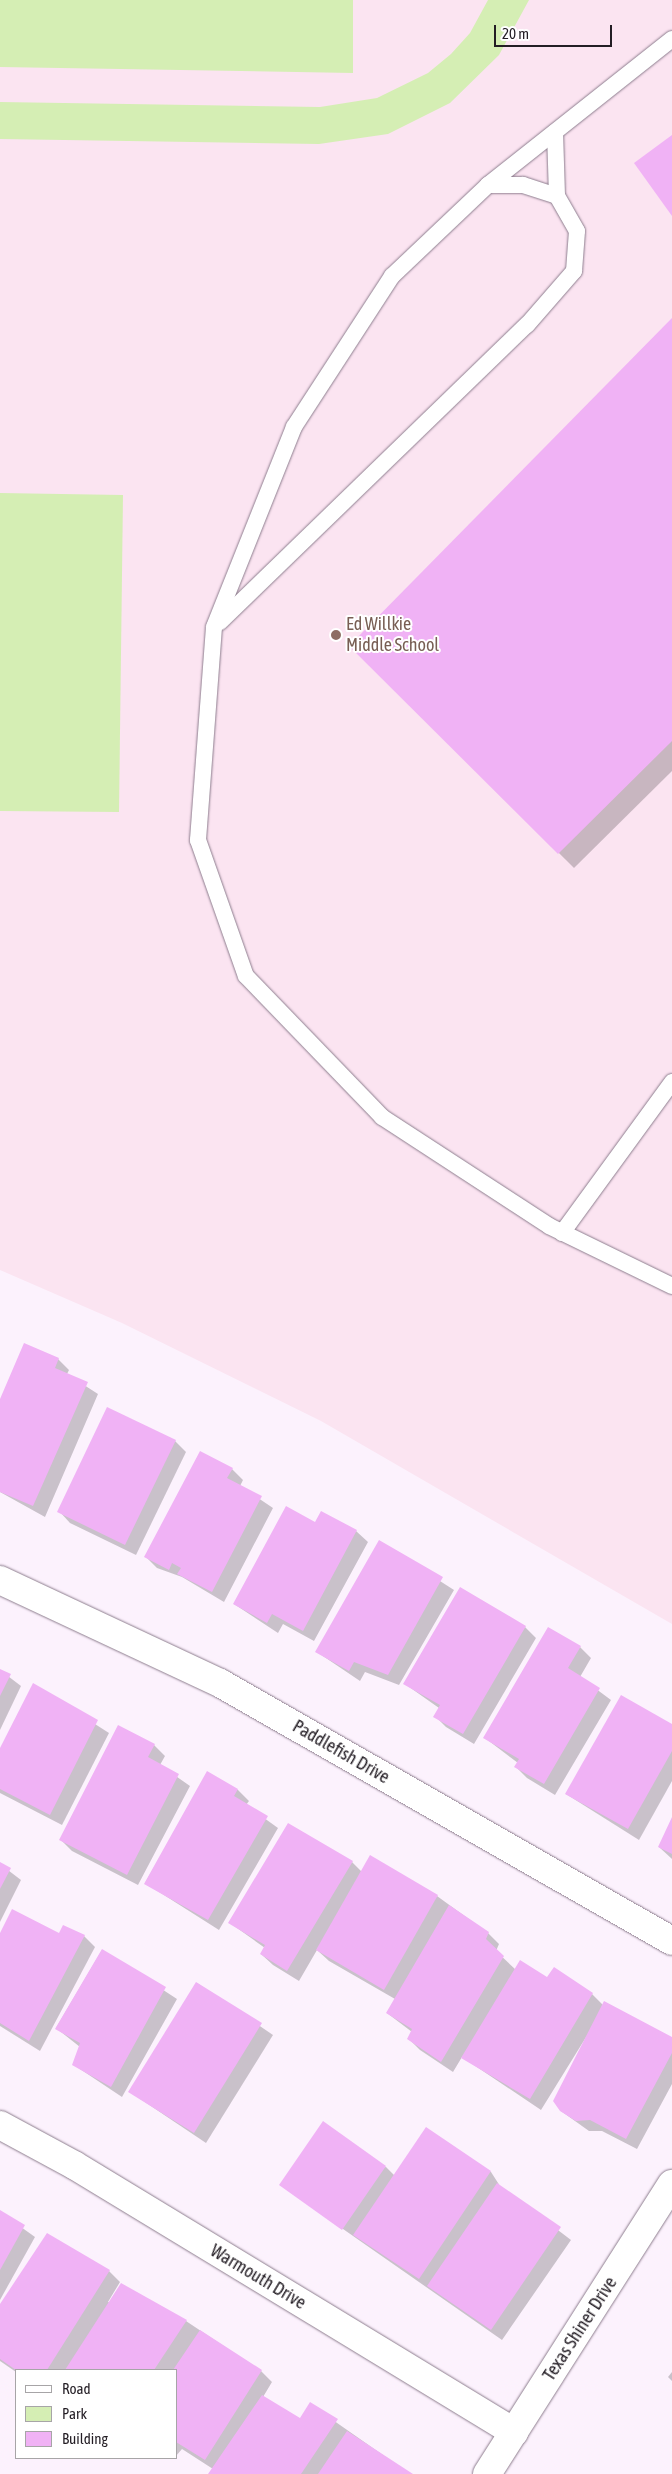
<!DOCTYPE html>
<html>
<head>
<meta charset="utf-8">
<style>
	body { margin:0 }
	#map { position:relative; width:672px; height:2474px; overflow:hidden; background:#fcf2fd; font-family:"Asap Condensed",sans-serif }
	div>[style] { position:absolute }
	.education>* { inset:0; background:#fbe4f1 }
	.green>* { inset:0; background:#d5eeb4 }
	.shadow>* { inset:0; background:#0003 }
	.building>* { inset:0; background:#f0b2f5 }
	.roads { filter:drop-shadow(0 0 1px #8d7d8e) drop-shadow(0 0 1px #8d7d8e) }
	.service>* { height:16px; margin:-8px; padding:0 8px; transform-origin:8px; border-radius:8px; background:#fff }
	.minor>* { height:28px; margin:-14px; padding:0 14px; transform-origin:14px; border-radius:14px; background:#fff }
	.dots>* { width:14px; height:14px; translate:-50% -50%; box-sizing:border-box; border:2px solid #fff; border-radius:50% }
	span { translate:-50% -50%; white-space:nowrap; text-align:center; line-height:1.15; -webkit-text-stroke:4px #fff; paint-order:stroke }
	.education-label { font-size:18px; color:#785e54 }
	.left { translate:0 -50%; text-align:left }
	.street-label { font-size:18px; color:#231d24 }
	.legend { position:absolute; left:15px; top:2369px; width:162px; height:90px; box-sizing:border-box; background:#fff; border:1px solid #a7a5a7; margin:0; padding:6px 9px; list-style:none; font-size:15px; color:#231d24 }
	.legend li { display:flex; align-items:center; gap:10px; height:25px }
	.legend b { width:25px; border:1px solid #a7a5a7 }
	.scale { position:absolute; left:494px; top:25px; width:118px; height:22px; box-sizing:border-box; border:2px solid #231d24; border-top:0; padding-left:6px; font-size:15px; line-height:18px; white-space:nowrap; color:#231d24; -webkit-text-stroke:4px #fff; paint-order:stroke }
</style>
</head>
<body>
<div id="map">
	<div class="education">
		<div style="clip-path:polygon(0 0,672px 0,672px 1624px,321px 1421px,122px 1323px,0 1270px)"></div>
	</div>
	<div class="green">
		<div style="clip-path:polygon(0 0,353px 0,353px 73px,0 67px)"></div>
		<div style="clip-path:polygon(488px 0,529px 0,499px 55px,450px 103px,388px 134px,319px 144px,0 139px,0 102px,320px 107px,377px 98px,428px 73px,451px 54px,470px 33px)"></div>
		<div style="clip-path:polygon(0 493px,123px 495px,119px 812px,0 811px)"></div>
	</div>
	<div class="shadow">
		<div style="clip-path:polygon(672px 319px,672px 771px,574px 868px,351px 646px)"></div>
		<div style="clip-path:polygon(58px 1359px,69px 1370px,67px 1374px,98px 1394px,45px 1517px,0 1492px,0 1402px)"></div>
		<div style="clip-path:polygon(175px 1441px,186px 1452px,136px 1555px,70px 1523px,59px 1511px)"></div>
		<div style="clip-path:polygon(232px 1469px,243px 1480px,240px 1486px,273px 1508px,224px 1602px,182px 1577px,157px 1568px,146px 1557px)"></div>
		<div style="clip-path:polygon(316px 1524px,356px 1531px,368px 1542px,314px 1641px,283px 1624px,278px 1633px,234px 1604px)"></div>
		<div style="clip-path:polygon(379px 1542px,454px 1590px,399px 1685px,365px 1672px,360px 1681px,317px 1652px)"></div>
		<div style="clip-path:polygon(525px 1627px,536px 1638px,474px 1744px,446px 1727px,435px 1716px,439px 1708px,405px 1684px)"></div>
		<div style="clip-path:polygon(580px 1647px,591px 1658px,580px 1677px,611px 1700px,555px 1795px,527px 1778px,516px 1767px,518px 1763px,485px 1738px)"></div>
		<div style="clip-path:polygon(0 1670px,21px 1686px,0 1730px)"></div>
		<div style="clip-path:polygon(34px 1685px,109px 1733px,62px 1825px,0 1793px,0 1751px)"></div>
		<div style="clip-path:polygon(672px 1725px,672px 1781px,639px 1840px,566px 1794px)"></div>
		<div style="clip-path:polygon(154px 1745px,165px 1756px,160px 1765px,190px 1786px,138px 1885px,72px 1851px,61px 1840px)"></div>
		<div style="clip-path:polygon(208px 1773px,238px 1790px,249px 1801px,246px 1805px,278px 1828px,219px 1930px,145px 1883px)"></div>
		<div style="clip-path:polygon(672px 1820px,672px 1859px,659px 1847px)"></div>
		<div style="clip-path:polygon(352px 1862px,362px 1872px,437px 1896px,488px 1933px,499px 1944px,496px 1951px,516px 1970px,592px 1994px,603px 2005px,672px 2038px,672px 2084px,637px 2149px,602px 2131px,589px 2131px,561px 2111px,588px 2034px,541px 2110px,462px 2057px,453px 2072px,420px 2050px,409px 2039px,412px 2032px,387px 2013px,395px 1999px,329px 1961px,317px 1950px,299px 1981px,273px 1965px,261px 1954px,265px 1948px,230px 1923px)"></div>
		<div style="clip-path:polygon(0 1864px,21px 1880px,0 1922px)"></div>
		<div style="clip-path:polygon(60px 1935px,84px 1936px,95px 1947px,40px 2051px,0 2026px,0 1936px)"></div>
		<div style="clip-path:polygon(102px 1950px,177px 1999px,122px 2097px,74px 2065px,80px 2047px,56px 2028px)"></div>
		<div style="clip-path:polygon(197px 1983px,273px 2035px,206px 2143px,130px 2092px)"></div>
		<div style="clip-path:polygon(426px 2128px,491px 2172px,500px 2186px,571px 2240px,502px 2340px,280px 2185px,386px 2167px,395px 2176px)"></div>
		<div style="clip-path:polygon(0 2212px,35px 2237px,0 2300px)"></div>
		<div style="clip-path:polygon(109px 2271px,120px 2282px,108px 2302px,186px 2321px,261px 2371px,272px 2382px,263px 2397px,300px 2419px,310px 2404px,410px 2474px,210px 2474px,213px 2469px,182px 2449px,176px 2456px,176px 2370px,16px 2372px,0 2361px,0 2306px)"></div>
		<div style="clip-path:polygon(672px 2372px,672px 2381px,668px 2377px)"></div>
	</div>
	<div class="building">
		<div style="clip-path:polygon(672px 135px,672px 216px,634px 163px)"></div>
		<div style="clip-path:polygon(672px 318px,672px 741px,558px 854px,349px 646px)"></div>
		<div style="clip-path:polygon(24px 1343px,59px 1358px,55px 1368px,88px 1382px,33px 1506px,0 1492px,0 1399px)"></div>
		<div style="clip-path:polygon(107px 1407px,176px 1440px,125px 1545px,57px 1512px)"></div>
		<div style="clip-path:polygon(200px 1451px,233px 1468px,227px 1478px,262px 1496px,212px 1592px,177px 1574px,181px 1568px,172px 1563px,169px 1570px,144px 1557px)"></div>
		<div style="clip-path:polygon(286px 1506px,315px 1522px,321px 1511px,357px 1530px,303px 1631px,272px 1614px,267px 1623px,233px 1604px)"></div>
		<div style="clip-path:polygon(379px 1540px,443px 1577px,388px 1675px,354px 1662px,349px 1671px,315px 1652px)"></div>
		<div style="clip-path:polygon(460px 1587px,526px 1626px,463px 1734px,433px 1717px,440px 1705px,403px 1684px)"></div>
		<div style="clip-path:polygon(548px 1627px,581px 1646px,568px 1668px,600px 1688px,544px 1784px,514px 1767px,519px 1759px,483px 1738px)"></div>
		<div style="clip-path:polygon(0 1669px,11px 1674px,0 1696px)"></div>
		<div style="clip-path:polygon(33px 1683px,98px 1720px,50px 1815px,0 1789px,0 1748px)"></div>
		<div style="clip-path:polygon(621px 1695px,672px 1724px,672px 1751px,628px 1829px,565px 1794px)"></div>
		<div style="clip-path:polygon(118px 1725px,155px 1744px,148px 1757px,179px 1774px,127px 1875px,59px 1840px)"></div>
		<div style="clip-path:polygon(207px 1771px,238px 1789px,234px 1796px,268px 1816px,208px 1920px,144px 1884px)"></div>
		<div style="clip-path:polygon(672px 1817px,672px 1854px,658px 1847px)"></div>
		<div style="clip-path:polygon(288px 1823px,353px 1861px,287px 1971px,260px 1954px,265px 1945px,228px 1923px)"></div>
		<div style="clip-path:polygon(370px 1855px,438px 1895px,384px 1990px,316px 1950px)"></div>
		<div style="clip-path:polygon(0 1862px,11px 1868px,0 1889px)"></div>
		<div style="clip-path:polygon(449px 1905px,489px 1932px,486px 1939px,504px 1956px,441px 2062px,407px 2039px,412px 2029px,386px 2013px)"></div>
		<div style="clip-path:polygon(12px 1909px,59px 1933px,63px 1925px,85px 1935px,29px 2041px,0 2023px,0 1933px)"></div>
		<div style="clip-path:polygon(102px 1949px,166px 1987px,111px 2087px,72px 2065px,80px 2043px,55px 2029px)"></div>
		<div style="clip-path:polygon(520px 1960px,547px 1977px,554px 1967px,593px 1993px,530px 2099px,461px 2058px)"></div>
		<div style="clip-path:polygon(196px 1982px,262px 2023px,194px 2133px,128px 2092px)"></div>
		<div style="clip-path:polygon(604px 2001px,672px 2037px,672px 2053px,626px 2139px,590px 2120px,576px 2121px,560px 2111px,553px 2101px)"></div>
		<div style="clip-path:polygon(323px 2121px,386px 2166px,342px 2230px,279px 2185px)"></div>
		<div style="clip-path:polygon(426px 2127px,491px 2171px,419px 2279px,353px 2235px)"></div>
		<div style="clip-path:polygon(497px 2183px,561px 2227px,491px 2330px,427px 2286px)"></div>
		<div style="clip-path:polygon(0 2210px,25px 2225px,0 2270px)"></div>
		<div style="clip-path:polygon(47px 2233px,110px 2270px,47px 2370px,16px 2370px,0 2359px,0 2304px)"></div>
		<div style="clip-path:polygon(121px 2283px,187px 2320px,154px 2370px,65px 2370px)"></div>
		<div style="clip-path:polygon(200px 2330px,262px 2370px,205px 2460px,176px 2442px,176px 2370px,173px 2370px)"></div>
		<div style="clip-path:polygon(262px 2395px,300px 2418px,310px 2402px,338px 2419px,301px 2474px,208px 2474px)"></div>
		<div style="clip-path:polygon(347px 2431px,413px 2474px,318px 2474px)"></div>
	</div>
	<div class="roads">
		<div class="service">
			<div style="left:672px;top:39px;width:235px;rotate:141.6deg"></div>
			<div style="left:488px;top:185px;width:132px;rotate:136.5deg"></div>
			<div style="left:392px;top:276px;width:180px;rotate:123deg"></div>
			<div style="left:294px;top:427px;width:215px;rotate:111.8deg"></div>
			<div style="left:214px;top:627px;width:214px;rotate:94.3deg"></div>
			<div style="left:198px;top:840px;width:144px;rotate:70.6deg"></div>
			<div style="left:246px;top:976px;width:196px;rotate:46deg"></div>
			<div style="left:382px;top:1117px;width:199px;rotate:33.1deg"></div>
			<div style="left:549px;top:1226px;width:137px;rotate:26deg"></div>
			<div style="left:555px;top:132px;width:64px;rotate:88.2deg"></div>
			<div style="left:220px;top:622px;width:427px;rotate:-44.1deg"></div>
			<div style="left:527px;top:325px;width:72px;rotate:-49deg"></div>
			<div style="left:574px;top:271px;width:40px;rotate:-85.7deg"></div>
			<div style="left:577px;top:231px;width:40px;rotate:-119.7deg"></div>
			<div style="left:557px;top:196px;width:36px;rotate:-162deg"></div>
			<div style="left:523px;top:185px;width:35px;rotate:180deg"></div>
			<div style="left:562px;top:1233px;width:187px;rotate:-53.9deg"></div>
		</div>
		<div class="minor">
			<div style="left:0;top:1580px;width:243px;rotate:25.1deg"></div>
			<div style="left:220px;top:1683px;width:520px;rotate:29.72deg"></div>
			<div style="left:0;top:2125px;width:84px;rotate:28.4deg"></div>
			<div style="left:74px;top:2165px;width:515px;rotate:31.25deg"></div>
			<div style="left:487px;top:2474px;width:344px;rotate:-57.5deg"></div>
		</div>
	</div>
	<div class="dots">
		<div style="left:336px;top:635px;background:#8d6e63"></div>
	</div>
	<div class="education-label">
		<span class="left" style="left:346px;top:635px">Ed Willkie<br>Middle School</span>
	</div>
	<div class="street-label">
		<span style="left:341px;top:1752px;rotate:30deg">Paddlefish Drive</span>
		<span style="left:258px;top:2277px;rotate:31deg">Warmouth Drive</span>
		<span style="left:580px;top:2329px;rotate:-57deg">Texas Shiner Drive</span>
	</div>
	<ul class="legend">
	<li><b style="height:6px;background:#fff"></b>Road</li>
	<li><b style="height:14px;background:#d5eeb4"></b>Park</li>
	<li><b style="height:14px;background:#f0b2f5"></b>Building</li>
	</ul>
	<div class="scale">20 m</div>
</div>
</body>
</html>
